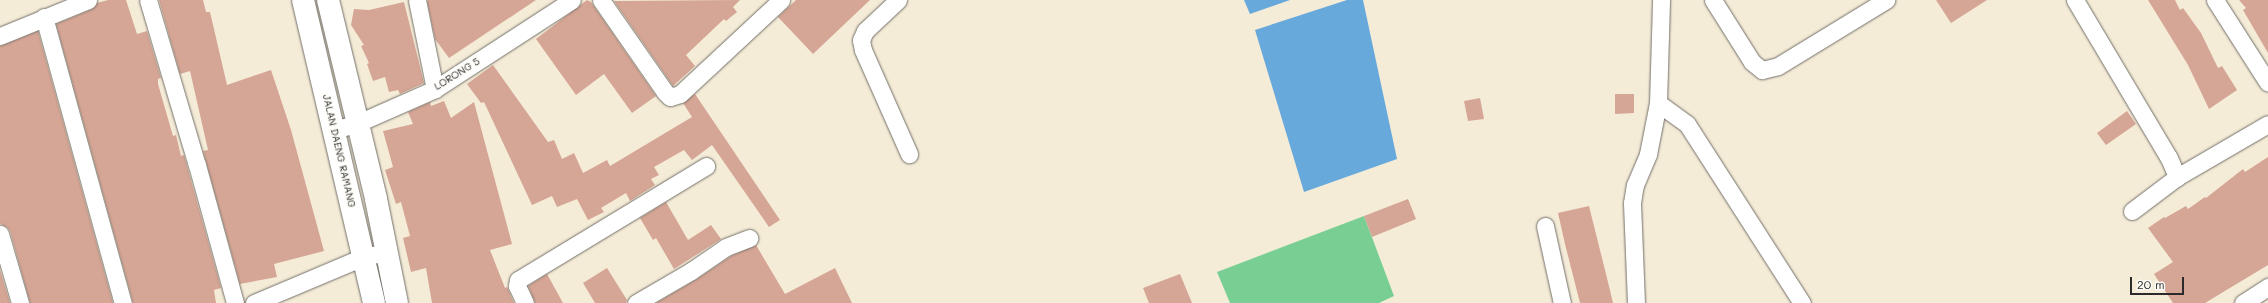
<!DOCTYPE html>
<html>
<head>
<meta charset="utf-8">
<style>
	body { margin:0 }
	#map { position:relative; width:2268px; height:303px; overflow:hidden; background:#f5ecd8; font-family:Mali,sans-serif }
	div>[style] { position:absolute }
	.green>* { inset:0; background:#79cf93 }
	.water>* { inset:0; background:#67a9db }
	.building>* { inset:0; background:#d5a595 }
	.roads { filter:drop-shadow(0 0 1px #726f68) drop-shadow(0 0 1px #726f68) }
	.street>* { height:17px; margin:-8.5px; padding:0 8.5px; transform-origin:8.5px; border-radius:8.5px; background:#fff }
	.secondary>* { height:22px; margin:-11px; padding:0 11px; transform-origin:11px; border-radius:11px; background:#fff }
	span { translate:-50% -50%; white-space:nowrap; text-align:center; line-height:1.15; -webkit-text-stroke:3.5px #fdfcf7; paint-order:stroke }
	.street-label { font-size:10px; color:#2b2b2b }
	.scale { position:absolute; left:2130px; top:277px; width:54px; height:18px; box-sizing:border-box; border:2px solid #2b2b2b; border-top:0; padding-left:5px; font-size:12px; line-height:14px; white-space:nowrap; color:#2b2b2b; -webkit-text-stroke:3px #fdfcf7; paint-order:stroke }
</style>
</head>
<body>
<div id="map">
	<div class="green">
		<div style="clip-path:polygon(1364px 216px,1394px 296px,1379px 303px,1230px 303px,1217px 272px)"></div>
	</div>
	<div class="water">
		<div style="clip-path:polygon(1244px 0,1290px 0,1250px 14px)"></div>
		<div style="clip-path:polygon(1347px 0,1363px 0,1397px 159px,1304px 192px,1255px 30px)"></div>
	</div>
	<div class="building">
		<div style="clip-path:polygon(108px 0,126px 0,137px 34px,147px 31px,161px 78px,158px 79px,158px 84px,173px 136px,176px 135px,181px 156px,184px 155px,221px 288px,214px 290px,216px 303px,133px 303px,56px 24px,92px 9px,97px 3px)"></div>
		<div style="clip-path:polygon(159px 0,203px 0,206px 12px,210px 12px,227px 85px,271px 70px,291px 130px,324px 251px,274px 264px,277px 277px,240px 284px,203px 151px,208px 150px,190px 71px,180px 74px)"></div>
		<div style="clip-path:polygon(429px 0,536px 0,449px 58px,435px 39px,427px 1px)"></div>
		<div style="clip-path:polygon(587px 0,591px 2px,656px 96px,632px 113px,604px 74px,576px 95px,536px 39px)"></div>
		<div style="clip-path:polygon(740px 0,733px 7px,737px 12px,726px 21px,724px 19px,686px 55px,695px 66px,673px 86px,614px 1px)"></div>
		<div style="clip-path:polygon(796px 0,870px 0,813px 54px,778px 17px)"></div>
		<div style="clip-path:polygon(1936px 0,1987px 0,1951px 23px)"></div>
		<div style="clip-path:polygon(2148px 0,2175px 0,2180px 10px,2183px 8px,2201px 33px,2218px 68px,2222px 66px,2237px 90px,2209px 109px,2188px 65px)"></div>
		<div style="clip-path:polygon(2239px 0,2268px 0,2268px 53px,2243px 10px,2246px 8px)"></div>
		<div style="clip-path:polygon(404px 2px,424px 83px,400px 94px,398px 90px,389px 92px,385px 77px,373px 81px,367px 64px,369px 63px,361px 46px,364px 45px,351px 25px,354px 9px,369px 10px)"></div>
		<div style="clip-path:polygon(38px 31px,113px 303px,30px 303px,10px 231px,7px 227px,0 224px,0 46px)"></div>
		<div style="clip-path:polygon(493px 65px,548px 142px,554px 140px,562px 159px,574px 153px,583px 173px,607px 160px,610px 166px,692px 117px,683px 103px,695px 94px,780px 220px,769px 227px,712px 145px,692px 160px,684px 150px,654px 167px,659px 175px,651px 179px,655px 185px,630px 201px,626px 193px,601px 208px,604px 212px,588px 220px,577px 199px,557px 207px,552px 196px,532px 205px,484px 102px,481px 103px,467px 84px)"></div>
		<div style="clip-path:polygon(1615px 94px,1634px 94px,1634px 113px,1615px 114px)"></div>
		<div style="clip-path:polygon(1480px 98px,1484px 119px,1468px 121px,1464px 101px)"></div>
		<div style="clip-path:polygon(444px 101px,451px 118px,474px 102px,512px 244px,490px 250px,505px 288px,507px 287px,514px 303px,432px 303px,426px 268px,411px 272px,403px 238px,410px 236px,401px 202px,396px 204px,385px 170px,393px 167px,383px 131px,413px 124px,408px 112px,430px 102px,431px 106px)"></div>
		<div style="clip-path:polygon(2127px 111px,2136px 124px,2106px 145px,2097px 133px)"></div>
		<div style="clip-path:polygon(2268px 157px,2268px 265px,2205px 303px,2173px 303px,2154px 274px,2173px 262px,2148px 228px,2164px 217px,2165px 218px,2186px 206px,2188px 209px,2205px 197px,2206px 198px,2243px 169px,2245px 172px)"></div>
		<div style="clip-path:polygon(1408px 199px,1416px 219px,1372px 237px,1364px 216px)"></div>
		<div style="clip-path:polygon(666px 202px,688px 240px,711px 225px,721px 239px,674px 269px,656px 238px,653px 240px,640px 218px)"></div>
		<div style="clip-path:polygon(1589px 206px,1607px 278px,1613px 303px,1580px 303px,1565px 244px,1558px 213px)"></div>
		<div style="clip-path:polygon(756px 245px,785px 294px,835px 268px,852px 303px,656px 303px,697px 279px,731px 256px)"></div>
		<div style="clip-path:polygon(607px 268px,627px 300px,626px 303px,595px 303px,583px 283px)"></div>
		<div style="clip-path:polygon(0 270px,10px 303px,0 303px)"></div>
		<div style="clip-path:polygon(547px 274px,563px 303px,535px 303px,528px 286px)"></div>
		<div style="clip-path:polygon(1180px 274px,1192px 303px,1149px 303px,1143px 288px)"></div>
	</div>
	<div class="roads">
		<div class="street">
			<div style="left:148px;top:0;width:172px;rotate:73.5deg"></div>
			<div style="left:197px;top:165px;width:143px;rotate:74.6deg"></div>
			<div style="left:417px;top:0;width:91px;rotate:78.6deg"></div>
			<div style="left:601px;top:0;width:112px;rotate:55.2deg"></div>
			<div style="left:665px;top:92px;width:7px;rotate:45deg"></div>
			<div style="left:670px;top:97px;width:10px;rotate:-17deg"></div>
			<div style="left:680px;top:94px;width:138px;rotate:-42.9deg"></div>
			<div style="left:898px;top:0;width:45px;rotate:136.8deg"></div>
			<div style="left:865px;top:31px;width:10px;rotate:114deg"></div>
			<div style="left:861px;top:40px;width:10px;rotate:79deg"></div>
			<div style="left:863px;top:50px;width:114px;rotate:66.1deg"></div>
			<div style="left:1713px;top:0;width:73px;rotate:57.8deg"></div>
			<div style="left:1752px;top:62px;width:13px;rotate:39deg"></div>
			<div style="left:1762px;top:70px;width:16px;rotate:-14deg"></div>
			<div style="left:1778px;top:66px;width:127px;rotate:-31.4deg"></div>
			<div style="left:2075px;top:0;width:184px;rotate:59.3deg"></div>
			<div style="left:2169px;top:158px;width:21px;rotate:67deg"></div>
			<div style="left:2177px;top:177px;width:105px;rotate:-30.2deg"></div>
			<div style="left:2215px;top:0;width:98px;rotate:57.4deg"></div>
			<div style="left:44px;top:17px;width:297px;rotate:74.6deg"></div>
			<div style="left:0;top:36px;width:95px;rotate:-22.2deg"></div>
			<div style="left:1658px;top:103px;width:36px;rotate:36deg"></div>
			<div style="left:1687px;top:124px;width:213px;rotate:57.3deg"></div>
			<div style="left:334px;top:130px;width:25px;rotate:-16deg"></div>
			<div style="left:358px;top:123px;width:84px;rotate:-23.8deg"></div>
			<div style="left:435px;top:89px;width:163px;rotate:-33deg"></div>
			<div style="left:2132px;top:211px;width:56px;rotate:-37.1deg"></div>
			<div style="left:1545px;top:226px;width:79px;rotate:77.6deg"></div>
			<div style="left:0;top:234px;width:72px;rotate:73.8deg"></div>
			<div style="left:254px;top:303px;width:118px;rotate:-22.9deg"></div>
			<div style="left:363px;top:257px;width:24px;rotate:-12deg"></div>
			<div style="left:525px;top:303px;width:19px;rotate:-115deg"></div>
			<div style="left:517px;top:286px;width:6px;rotate:-81deg"></div>
			<div style="left:518px;top:280px;width:220px;rotate:-31.2deg"></div>
			<div style="left:636px;top:303px;width:64px;rotate:-30.2deg"></div>
			<div style="left:691px;top:271px;width:42px;rotate:-34.4deg"></div>
			<div style="left:726px;top:247px;width:25px;rotate:-21deg"></div>
			<div style="left:1636px;top:303px;width:100px;rotate:-92.3deg"></div>
			<div style="left:1632px;top:203px;width:18px;rotate:-81deg"></div>
			<div style="left:1635px;top:185px;width:34px;rotate:-67deg"></div>
			<div style="left:1648px;top:154px;width:52px;rotate:-78.9deg"></div>
			<div style="left:1658px;top:103px;width:103px;rotate:-88.3deg"></div>
			<div style="left:2243px;top:303px;width:30px;rotate:-33deg"></div>
		</div>
		<div class="secondary">
			<div style="left:303px;top:0;width:311px;rotate:76.8deg"></div>
			<div style="left:328px;top:0;width:205px;rotate:76.4deg"></div>
			<div style="left:376px;top:199px;width:106px;rotate:78.6deg"></div>
		</div>
	</div>
	<div class="street-label">
		<span style="left:457px;top:74px;rotate:-32deg">LORONG 5</span>
		<span style="left:339px;top:151px;rotate:77deg">JALAN DAENG RAMANG</span>
	</div>
	<div class="scale">20 m</div>
</div>
</body>
</html>
